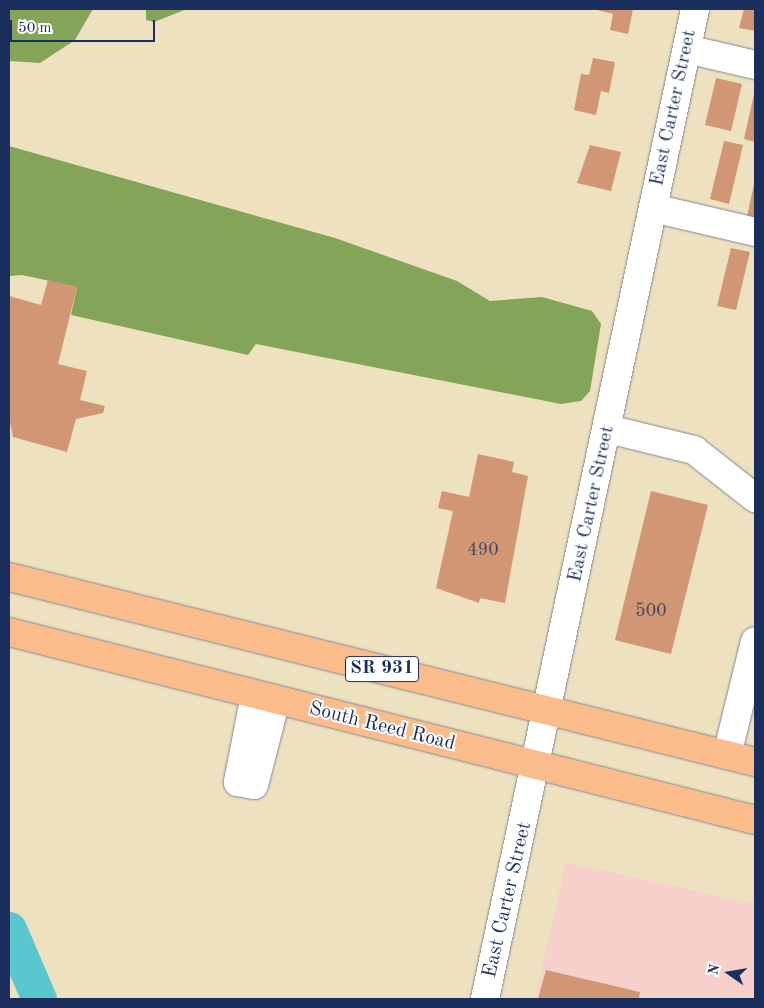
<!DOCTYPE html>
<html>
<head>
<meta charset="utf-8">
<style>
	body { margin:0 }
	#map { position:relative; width:764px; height:1008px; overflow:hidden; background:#ede1c0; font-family:"Old Standard TT",serif }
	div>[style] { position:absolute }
	.built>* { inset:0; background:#f7d0cc }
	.forest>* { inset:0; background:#84a458 }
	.river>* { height:35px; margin:-17.5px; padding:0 17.5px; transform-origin:17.5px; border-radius:17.5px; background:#59c7cd }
	.building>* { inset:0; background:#d19673 }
	.roads { filter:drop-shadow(0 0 1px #84888f) drop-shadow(0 0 1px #84888f) }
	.minor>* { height:28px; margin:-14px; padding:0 14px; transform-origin:14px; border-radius:14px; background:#fff }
	.major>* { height:28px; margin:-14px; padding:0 14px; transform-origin:14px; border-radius:14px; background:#f9bc8a }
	span { translate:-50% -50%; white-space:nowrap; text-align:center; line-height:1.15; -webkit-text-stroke:4px #fff; paint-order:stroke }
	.number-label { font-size:18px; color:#484963 }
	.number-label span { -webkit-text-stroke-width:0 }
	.shield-label span { padding:1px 4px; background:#fff; border:1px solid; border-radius:4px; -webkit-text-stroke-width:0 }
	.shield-label { font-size:19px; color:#1b2f5e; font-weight:700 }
	.street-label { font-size:20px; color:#1b2f5e }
	.frame { position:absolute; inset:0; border:10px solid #1b2f5e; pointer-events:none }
	.north { position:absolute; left:704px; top:948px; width:50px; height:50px; -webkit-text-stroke:4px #fff; paint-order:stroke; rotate:283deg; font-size:14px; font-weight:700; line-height:20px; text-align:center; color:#1b2f5e }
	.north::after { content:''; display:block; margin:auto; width:18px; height:22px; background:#1b2f5e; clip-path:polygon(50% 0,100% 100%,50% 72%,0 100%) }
	.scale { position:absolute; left:10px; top:20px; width:145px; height:22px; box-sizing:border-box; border:2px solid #1b2f5e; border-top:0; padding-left:6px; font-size:15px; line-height:18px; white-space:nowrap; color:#1b2f5e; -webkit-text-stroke:4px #fff; paint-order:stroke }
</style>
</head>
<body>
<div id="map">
	<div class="built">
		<div style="clip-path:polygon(566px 862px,755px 904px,755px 999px,535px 999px)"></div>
	</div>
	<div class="forest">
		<div style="clip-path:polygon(9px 9px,93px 9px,75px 40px,40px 63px,9px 61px)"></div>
		<div style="clip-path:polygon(187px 9px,154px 22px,146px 20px,146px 9px)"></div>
		<div style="clip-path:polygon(9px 146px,335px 238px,457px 281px,490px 301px,542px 297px,592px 311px,601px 324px,590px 391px,581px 401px,561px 404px,256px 344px,248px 355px,71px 315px,77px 287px,22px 275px,9px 276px)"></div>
	</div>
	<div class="river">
		<div style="left:9px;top:929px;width:76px;rotate:66.8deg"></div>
	</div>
	<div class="building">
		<div style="clip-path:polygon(593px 9px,633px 9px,628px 34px,610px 30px,613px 14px)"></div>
		<div style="clip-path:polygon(744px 9px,755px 9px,755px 31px,739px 28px)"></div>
		<div style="clip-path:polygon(593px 58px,615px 62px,609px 93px,601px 91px,596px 115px,574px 110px,581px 74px,589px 75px)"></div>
		<div style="clip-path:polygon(716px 78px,742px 84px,731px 131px,705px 125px)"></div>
		<div style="clip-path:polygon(754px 94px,755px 94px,755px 142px,744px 139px)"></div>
		<div style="clip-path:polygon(724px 141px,743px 145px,729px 204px,710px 199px)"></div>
		<div style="clip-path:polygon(590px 145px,621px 152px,611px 191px,577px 183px)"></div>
		<div style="clip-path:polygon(754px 184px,755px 184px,755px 223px,746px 221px)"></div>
		<div style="clip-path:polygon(731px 248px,750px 252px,736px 310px,717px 306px)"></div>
		<div style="clip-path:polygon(48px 280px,77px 287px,58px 364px,87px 371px,80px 400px,105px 406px,103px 413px,76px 419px,67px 452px,13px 437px,9px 417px,9px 296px,41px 305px)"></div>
		<div style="clip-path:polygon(478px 454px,514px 462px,512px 472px,528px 476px,505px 603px,480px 598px,479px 603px,436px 588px,453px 511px,438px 508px,442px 491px,469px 497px)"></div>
		<div style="clip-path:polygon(651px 491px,708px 505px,671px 654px,615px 640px)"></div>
		<div style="clip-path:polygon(546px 970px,640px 992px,639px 999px,538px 999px)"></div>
	</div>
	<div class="roads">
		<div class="minor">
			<div style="left:687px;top:49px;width:70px;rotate:13.2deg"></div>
			<div style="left:653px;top:208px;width:105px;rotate:13.2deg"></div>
			<div style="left:608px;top:429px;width:89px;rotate:13.7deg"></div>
			<div style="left:694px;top:450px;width:78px;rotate:38.2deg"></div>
			<div style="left:255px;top:695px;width:89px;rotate:101.1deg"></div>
			<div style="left:238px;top:782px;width:16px;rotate:11deg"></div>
			<div style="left:254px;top:785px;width:88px;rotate:-75.5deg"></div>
			<div style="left:727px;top:755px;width:117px;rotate:-76.2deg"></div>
			<div style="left:485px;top:999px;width:1012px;rotate:-78.02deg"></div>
		</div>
		<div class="major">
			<div style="left:9px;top:577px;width:769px;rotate:13.93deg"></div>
			<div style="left:9px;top:632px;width:769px;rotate:14.14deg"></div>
		</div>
	</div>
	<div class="number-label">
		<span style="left:483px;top:550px">490</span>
		<span style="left:651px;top:611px">500</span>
	</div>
	<div class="shield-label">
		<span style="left:382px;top:669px">SR 931</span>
	</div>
	<div class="street-label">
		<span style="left:674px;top:108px;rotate:-78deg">East Carter Street</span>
		<span style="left:592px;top:504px;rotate:-78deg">East Carter Street</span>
		<span style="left:382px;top:727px;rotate:14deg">South Reed Road</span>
		<span style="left:508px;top:900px;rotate:-77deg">East Carter Street</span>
	</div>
	<div class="frame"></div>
	<div class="north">N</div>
	<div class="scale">50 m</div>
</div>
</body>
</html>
